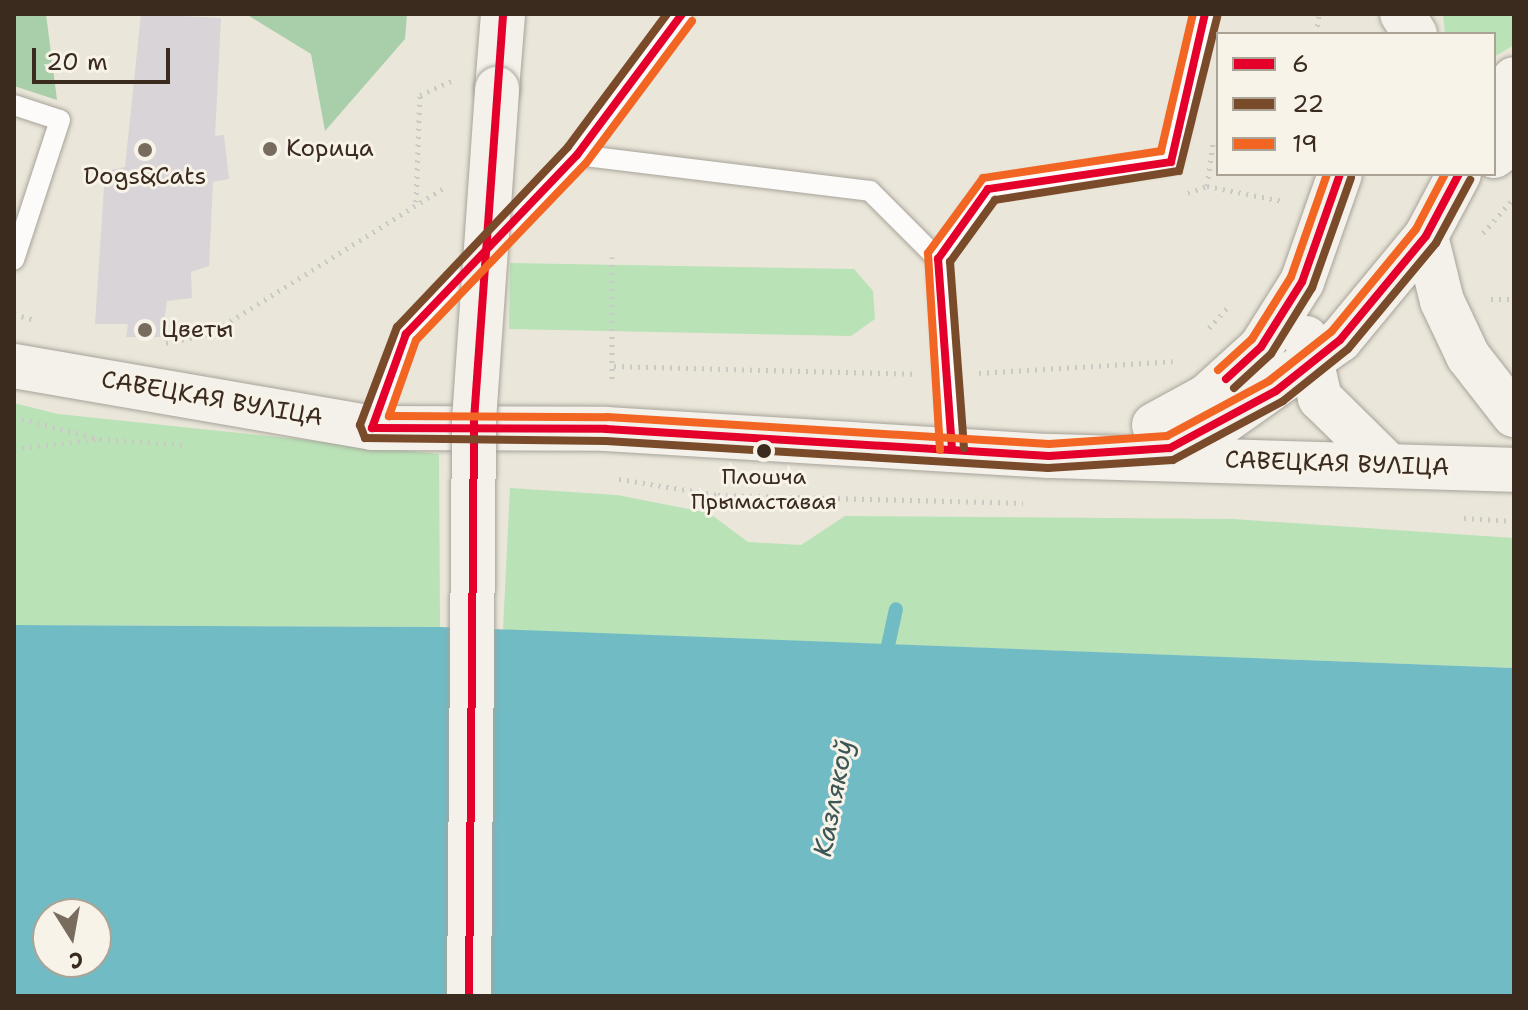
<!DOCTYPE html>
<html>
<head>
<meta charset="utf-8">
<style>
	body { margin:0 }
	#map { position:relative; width:1528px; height:1010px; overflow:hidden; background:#eae6d9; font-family:"Shantell Sans",sans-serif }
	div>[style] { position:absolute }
	.green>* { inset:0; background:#b9e2b7 }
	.forest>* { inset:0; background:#a9cfaa }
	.water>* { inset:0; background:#71bbc5 }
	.stream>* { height:14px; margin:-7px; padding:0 7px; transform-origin:7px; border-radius:7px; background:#71bbc5 }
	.building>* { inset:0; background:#d9d4d7 }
	.path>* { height:5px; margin-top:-2.5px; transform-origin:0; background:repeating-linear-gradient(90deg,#cbc9c5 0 2px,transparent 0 8px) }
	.roads { filter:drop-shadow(0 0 2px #a7a39a) drop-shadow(0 0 2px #a7a39a) }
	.lane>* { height:20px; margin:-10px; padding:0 10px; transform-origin:10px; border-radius:10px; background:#fcfbf9 }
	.secondary>* { height:44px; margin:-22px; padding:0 22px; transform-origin:22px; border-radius:22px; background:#f4f1eb }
	.bridges { filter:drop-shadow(0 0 2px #a7a39a) drop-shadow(0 0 2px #a7a39a) }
	.secondary-bridge>* { height:44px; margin:-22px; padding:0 22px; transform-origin:22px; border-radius:22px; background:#f4f1eb }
	.bus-1>* { height:8px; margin:-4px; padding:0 4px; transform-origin:4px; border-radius:4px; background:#e4002b }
	.bus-2>* { height:8px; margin:-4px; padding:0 4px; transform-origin:4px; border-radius:4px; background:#7a4b2a }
	.bus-3>* { height:8px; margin:-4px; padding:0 4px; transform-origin:4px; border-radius:4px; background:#f26522 }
	.dots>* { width:22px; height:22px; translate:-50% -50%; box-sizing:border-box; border:4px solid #f7f3e8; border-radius:50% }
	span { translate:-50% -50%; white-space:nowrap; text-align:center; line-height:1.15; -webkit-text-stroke:6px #f7f3e8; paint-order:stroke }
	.bus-label { font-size:22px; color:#3b2a1e }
	.poi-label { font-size:24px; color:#3b2a1e }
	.left { translate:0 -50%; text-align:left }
	.street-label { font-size:24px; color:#3b2a1e }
	.water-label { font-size:26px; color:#3c5655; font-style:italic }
	.frame { position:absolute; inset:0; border:16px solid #3b2a1e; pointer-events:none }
	.legend { position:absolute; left:1216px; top:32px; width:280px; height:144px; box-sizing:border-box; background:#f7f3e8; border:2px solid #aca397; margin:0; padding:10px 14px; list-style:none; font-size:24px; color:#3b2a1e }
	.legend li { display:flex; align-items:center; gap:16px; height:40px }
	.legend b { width:40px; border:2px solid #aca397 }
	.north { position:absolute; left:32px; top:898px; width:80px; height:80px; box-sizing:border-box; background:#f7f3e8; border:2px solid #aca397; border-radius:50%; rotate:169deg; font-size:22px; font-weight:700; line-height:32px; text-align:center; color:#3b2a1e }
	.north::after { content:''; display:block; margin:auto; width:28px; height:36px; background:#786c5f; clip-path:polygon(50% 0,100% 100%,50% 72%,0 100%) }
	.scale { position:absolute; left:32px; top:48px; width:138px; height:36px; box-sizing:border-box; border:4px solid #3b2a1e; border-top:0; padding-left:10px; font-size:24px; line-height:28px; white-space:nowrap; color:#3b2a1e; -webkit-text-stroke:6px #f7f3e8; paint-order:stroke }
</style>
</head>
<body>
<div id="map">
	<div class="green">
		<div style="clip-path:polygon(1443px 14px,1514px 14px,1514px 45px,1494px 57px,1494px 34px,1445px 34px)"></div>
		<div style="clip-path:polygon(510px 263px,854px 269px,873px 291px,875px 319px,851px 336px,509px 329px)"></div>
		<div style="clip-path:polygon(14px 403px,58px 414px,439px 454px,440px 627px,14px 625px)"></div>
		<div style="clip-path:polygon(510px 488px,617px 495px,709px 513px,748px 542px,801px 545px,845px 516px,1233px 519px,1514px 538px,1514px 668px,503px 630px)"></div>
	</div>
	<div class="forest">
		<div style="clip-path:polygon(14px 14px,46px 14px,57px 100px,14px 86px)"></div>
		<div style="clip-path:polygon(246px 14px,407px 14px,405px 39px,325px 131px,311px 54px)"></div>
	</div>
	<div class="water">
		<div style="clip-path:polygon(evenodd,14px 625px,440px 627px,1514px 668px,1514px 996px,14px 996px,14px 625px,48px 914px,96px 914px,96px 962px,48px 962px,48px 914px)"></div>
	</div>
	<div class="stream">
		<div style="left:884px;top:664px;width:56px;rotate:-77.7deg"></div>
	</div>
	<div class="building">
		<div style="clip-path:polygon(141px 14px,221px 18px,215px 136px,224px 135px,229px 179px,213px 182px,209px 266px,191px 272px,192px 298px,167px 301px,162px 337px,126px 337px,128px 324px,95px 324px,105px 171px,125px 167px)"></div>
	</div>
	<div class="path">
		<div style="left:1316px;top:34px;width:20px;rotate:-81deg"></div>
		<div style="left:1207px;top:186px;width:43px;rotate:-82.1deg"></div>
		<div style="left:1188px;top:193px;width:20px;rotate:-20deg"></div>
		<div style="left:1207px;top:186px;width:77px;rotate:11.2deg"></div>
		<div style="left:416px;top:202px;width:107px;rotate:-87.9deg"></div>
		<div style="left:420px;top:95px;width:35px;rotate:-24deg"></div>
		<div style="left:1483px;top:233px;width:45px;rotate:-48.6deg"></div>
		<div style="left:612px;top:257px;width:127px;rotate:90deg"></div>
		<div style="left:1491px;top:299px;width:23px"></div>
		<div style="left:14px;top:314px;width:19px;rotate:16deg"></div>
		<div style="left:1209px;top:328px;width:30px;rotate:-48deg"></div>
		<div style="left:166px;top:343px;width:45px;rotate:-11.6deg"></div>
		<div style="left:210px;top:334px;width:277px;rotate:-32deg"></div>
		<div style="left:614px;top:366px;width:299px;rotate:1.5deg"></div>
		<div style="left:979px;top:373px;width:194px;rotate:-3.5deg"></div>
		<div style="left:14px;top:417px;width:89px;rotate:14.3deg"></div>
		<div style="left:100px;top:439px;width:86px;rotate:4deg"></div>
		<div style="left:14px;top:449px;width:83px;rotate:-7deg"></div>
		<div style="left:619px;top:479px;width:100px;rotate:9.2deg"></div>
		<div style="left:718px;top:495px;width:305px;rotate:1.5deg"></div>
		<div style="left:1464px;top:518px;width:50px;rotate:3.4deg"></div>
	</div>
	<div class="roads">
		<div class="lane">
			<div style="left:14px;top:105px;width:48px;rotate:18.1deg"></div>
			<div style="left:60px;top:120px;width:147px;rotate:108.2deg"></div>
			<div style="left:577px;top:155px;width:295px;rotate:7deg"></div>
			<div style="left:870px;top:191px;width:96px;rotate:45deg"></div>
			<div style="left:372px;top:428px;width:100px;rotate:-70.1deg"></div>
			<div style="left:406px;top:334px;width:248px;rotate:-46.3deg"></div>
			<div style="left:577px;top:155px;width:176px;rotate:-53.3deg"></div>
			<div style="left:952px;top:449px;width:191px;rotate:-94.2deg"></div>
			<div style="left:938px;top:259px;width:86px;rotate:-54.5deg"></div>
			<div style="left:988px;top:189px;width:185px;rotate:-8.4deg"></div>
			<div style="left:1171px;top:162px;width:152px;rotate:-77.1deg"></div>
		</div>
		<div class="secondary">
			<div style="left:1402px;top:14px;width:24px;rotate:57deg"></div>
			<div style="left:497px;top:89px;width:75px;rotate:-85.4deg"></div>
			<div style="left:1494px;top:115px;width:41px;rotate:-60.9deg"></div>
			<div style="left:1494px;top:156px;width:25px;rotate:-37deg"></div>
			<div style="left:1426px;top:236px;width:67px;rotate:76.2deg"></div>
			<div style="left:1442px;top:301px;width:61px;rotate:64.7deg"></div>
			<div style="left:1468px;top:356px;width:75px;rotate:52.1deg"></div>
			<div style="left:1306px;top:338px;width:62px;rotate:76.9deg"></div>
			<div style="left:1320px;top:398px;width:95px;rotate:44.6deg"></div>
			<div style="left:14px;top:366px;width:363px;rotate:9.8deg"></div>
			<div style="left:372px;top:428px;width:234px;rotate:0.2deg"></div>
			<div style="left:606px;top:429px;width:444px;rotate:3.5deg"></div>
			<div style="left:1049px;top:456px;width:465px;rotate:1.7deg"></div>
			<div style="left:1154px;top:425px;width:60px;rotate:-28.7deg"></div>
			<div style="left:1207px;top:396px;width:73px;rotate:-42.2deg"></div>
			<div style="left:1261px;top:347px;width:77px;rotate:-57.8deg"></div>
			<div style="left:1302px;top:282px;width:114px;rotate:-70.6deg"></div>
			<div style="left:1155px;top:449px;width:75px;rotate:-21.8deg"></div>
			<div style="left:1225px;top:421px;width:141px;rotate:-35.2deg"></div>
			<div style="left:1340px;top:340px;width:135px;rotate:-50.4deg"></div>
			<div style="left:1426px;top:236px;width:70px;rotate:-62deg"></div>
		</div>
	</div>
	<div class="bridges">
		<div class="secondary-bridge">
			<div style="left:469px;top:996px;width:576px;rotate:-89.5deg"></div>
			<div style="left:474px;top:420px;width:332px;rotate:-86deg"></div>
		</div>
	</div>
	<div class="bus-1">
		<div style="left:682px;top:14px;width:176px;rotate:126.7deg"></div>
		<div style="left:577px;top:155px;width:248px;rotate:133.7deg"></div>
		<div style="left:406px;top:334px;width:100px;rotate:109.9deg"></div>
		<div style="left:372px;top:428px;width:234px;rotate:0.2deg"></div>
		<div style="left:606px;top:429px;width:444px;rotate:3.5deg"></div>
		<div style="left:1049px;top:456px;width:121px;rotate:-3.8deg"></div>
		<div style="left:1170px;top:448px;width:120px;rotate:-28.3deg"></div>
		<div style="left:1276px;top:391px;width:82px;rotate:-38.6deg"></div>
		<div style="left:1340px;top:340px;width:135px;rotate:-50.4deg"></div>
		<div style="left:1426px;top:236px;width:70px;rotate:-62deg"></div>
		<div style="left:1226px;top:379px;width:47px;rotate:-42.4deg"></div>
		<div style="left:1261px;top:347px;width:77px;rotate:-57.8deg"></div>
		<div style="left:1302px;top:282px;width:114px;rotate:-70.6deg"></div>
		<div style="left:952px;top:449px;width:191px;rotate:-94.2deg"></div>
		<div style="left:938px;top:259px;width:86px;rotate:-54.5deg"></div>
		<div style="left:988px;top:189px;width:185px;rotate:-8.4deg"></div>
		<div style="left:1171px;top:162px;width:152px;rotate:-77.1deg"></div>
		<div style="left:469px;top:996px;width:576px;rotate:-89.5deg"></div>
		<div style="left:474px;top:420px;width:407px;rotate:-85.9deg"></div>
	</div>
	<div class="bus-2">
		<div style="left:667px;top:14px;width:166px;rotate:126.7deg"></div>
		<div style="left:568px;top:147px;width:248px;rotate:133.5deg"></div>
		<div style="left:397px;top:327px;width:105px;rotate:110.7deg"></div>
		<div style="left:360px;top:425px;width:14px;rotate:69deg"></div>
		<div style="left:365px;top:438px;width:241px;rotate:0.7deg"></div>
		<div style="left:606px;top:441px;width:443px;rotate:3.5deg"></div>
		<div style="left:1048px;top:468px;width:125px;rotate:-3.7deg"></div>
		<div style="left:1173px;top:460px;width:125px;rotate:-28.2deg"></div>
		<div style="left:1283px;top:401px;width:83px;rotate:-38.7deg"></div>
		<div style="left:1348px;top:349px;width:138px;rotate:-50.3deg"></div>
		<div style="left:1436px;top:243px;width:72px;rotate:-61.6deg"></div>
		<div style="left:1234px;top:388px;width:50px;rotate:-42.6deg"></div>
		<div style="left:1271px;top:354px;width:78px;rotate:-58.2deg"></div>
		<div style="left:1312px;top:288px;width:117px;rotate:-70.5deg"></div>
		<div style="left:964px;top:448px;width:187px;rotate:-94.3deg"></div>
		<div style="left:950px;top:262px;width:77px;rotate:-54deg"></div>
		<div style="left:995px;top:200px;width:186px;rotate:-9deg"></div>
		<div style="left:1179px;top:171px;width:159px;rotate:-76.1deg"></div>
	</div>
	<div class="bus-3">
		<div style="left:692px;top:21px;width:177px;rotate:126.7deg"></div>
		<div style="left:586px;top:163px;width:245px;rotate:133.8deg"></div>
		<div style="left:416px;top:340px;width:81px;rotate:109.6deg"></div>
		<div style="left:389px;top:416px;width:218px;rotate:0.3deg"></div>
		<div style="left:607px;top:417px;width:443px;rotate:3.5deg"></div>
		<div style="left:1049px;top:444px;width:118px;rotate:-3.9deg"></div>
		<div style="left:1167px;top:436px;width:116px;rotate:-28.3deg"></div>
		<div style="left:1269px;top:381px;width:80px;rotate:-38.4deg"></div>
		<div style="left:1332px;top:331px;width:132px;rotate:-50.5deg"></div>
		<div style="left:1416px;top:229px;width:62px;rotate:-62.2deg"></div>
		<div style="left:1218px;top:370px;width:46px;rotate:-42.4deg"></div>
		<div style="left:1252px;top:339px;width:73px;rotate:-57.8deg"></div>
		<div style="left:1291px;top:277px;width:109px;rotate:-70.7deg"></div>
		<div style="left:940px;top:450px;width:197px;rotate:-93.5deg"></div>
		<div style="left:928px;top:253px;width:93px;rotate:-53.7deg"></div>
		<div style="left:983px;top:178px;width:180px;rotate:-8.6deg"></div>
		<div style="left:1161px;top:151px;width:141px;rotate:-76.9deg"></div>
	</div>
	<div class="dots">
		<div style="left:270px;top:149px;background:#786c5f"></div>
		<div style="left:145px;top:150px;background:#786c5f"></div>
		<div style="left:145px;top:330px;background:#786c5f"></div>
		<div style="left:764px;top:451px;background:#3b2a1e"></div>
	</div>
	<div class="bus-label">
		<span style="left:764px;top:489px">Плошча<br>Прымаставая</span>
	</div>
	<div class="poi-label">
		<span class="left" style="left:286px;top:149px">Корица</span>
		<span style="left:145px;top:177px">Dogs&amp;Cats</span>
		<span class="left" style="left:161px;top:330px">Цветы</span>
	</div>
	<div class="street-label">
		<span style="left:212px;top:399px;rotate:10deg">САВЕЦКАЯ ВУЛІЦА</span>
		<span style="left:1337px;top:464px;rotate:2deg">САВЕЦКАЯ ВУЛІЦА</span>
	</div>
	<div class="water-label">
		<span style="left:833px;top:798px;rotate:-79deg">Казлякоў</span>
	</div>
	<div class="frame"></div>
	<ul class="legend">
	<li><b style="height:10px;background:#e4002b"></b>6</li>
	<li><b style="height:10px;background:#7a4b2a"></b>22</li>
	<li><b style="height:10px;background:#f26522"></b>19</li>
	</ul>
	<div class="north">С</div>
	<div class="scale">20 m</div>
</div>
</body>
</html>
